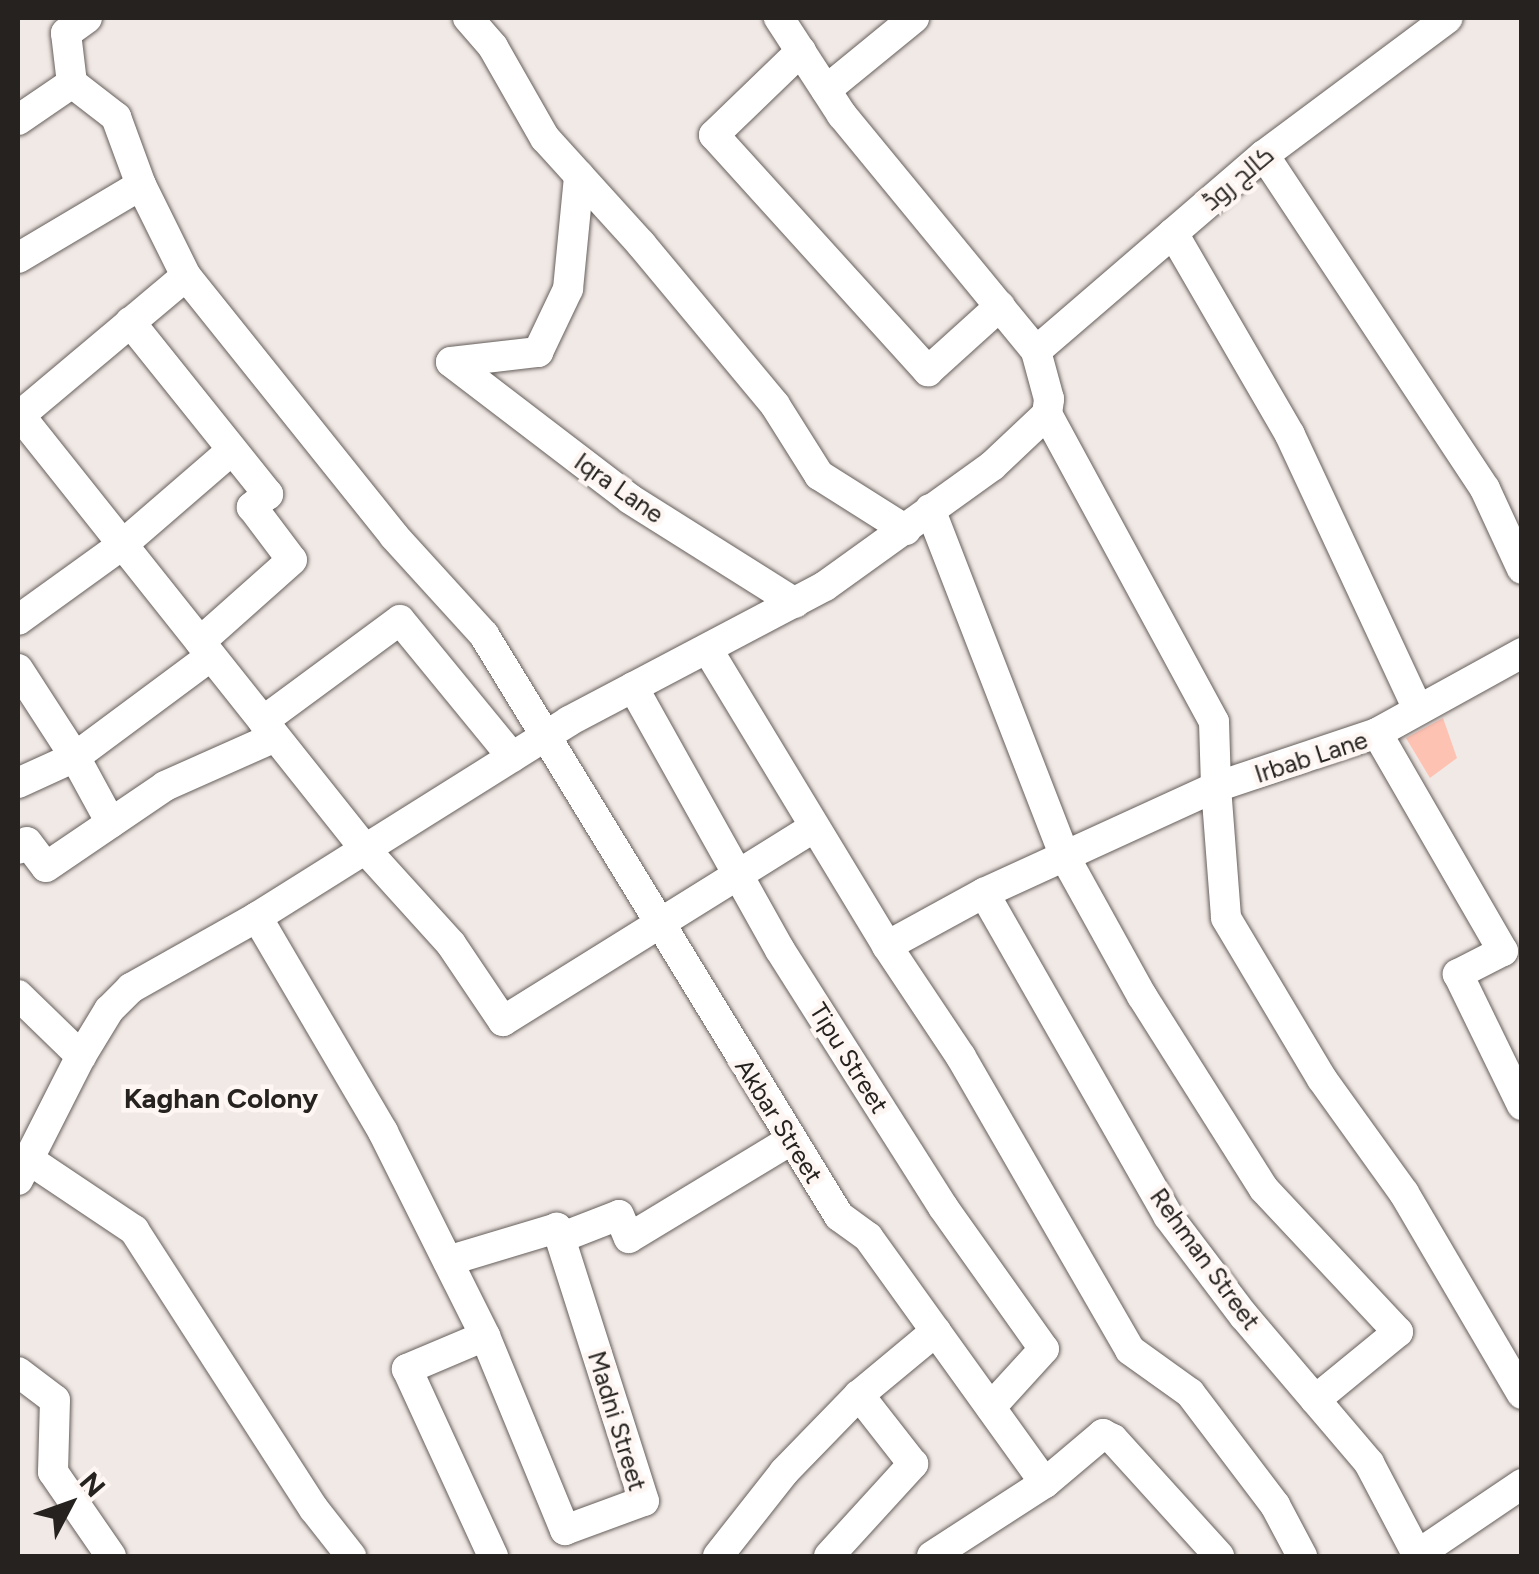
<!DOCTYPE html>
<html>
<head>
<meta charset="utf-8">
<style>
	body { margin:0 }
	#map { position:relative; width:1539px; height:1574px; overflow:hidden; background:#f1e9e5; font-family:Figtree,Cairo,sans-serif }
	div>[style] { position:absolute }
	.building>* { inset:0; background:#fec2b3 }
	.roads { filter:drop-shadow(0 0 2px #665f5c) drop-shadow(0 0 2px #665f5c) }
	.minor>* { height:30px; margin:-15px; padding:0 15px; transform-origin:15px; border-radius:15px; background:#fff }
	span { translate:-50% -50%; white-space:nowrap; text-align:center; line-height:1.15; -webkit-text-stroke:9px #fef6f2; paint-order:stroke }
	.street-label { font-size:25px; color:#252220 }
	.neighbourhood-label { font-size:28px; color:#252220; font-weight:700 }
	.frame { position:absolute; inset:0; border:20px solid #252220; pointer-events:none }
	.north { position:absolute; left:20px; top:1454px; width:100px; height:100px; -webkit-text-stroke:8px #fef6f2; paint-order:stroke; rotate:49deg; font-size:28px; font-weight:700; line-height:40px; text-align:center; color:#252220 }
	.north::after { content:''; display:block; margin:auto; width:35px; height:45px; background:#252220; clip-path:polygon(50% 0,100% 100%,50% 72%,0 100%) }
</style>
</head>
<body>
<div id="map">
	<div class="building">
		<div style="clip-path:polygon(1443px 718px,1457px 758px,1430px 778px,1406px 738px)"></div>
	</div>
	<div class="roads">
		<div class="minor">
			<div style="left:87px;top:18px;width:26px;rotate:144deg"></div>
			<div style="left:66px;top:33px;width:50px;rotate:83.2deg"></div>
			<div style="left:72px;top:83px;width:56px;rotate:37.7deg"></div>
			<div style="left:116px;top:117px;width:72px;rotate:69.8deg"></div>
			<div style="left:141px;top:185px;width:102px;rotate:63.7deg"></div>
			<div style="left:186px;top:276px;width:333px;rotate:51.3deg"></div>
			<div style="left:394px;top:536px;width:134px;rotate:47.7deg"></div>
			<div style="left:484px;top:635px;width:681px;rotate:58.57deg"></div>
			<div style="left:839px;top:1216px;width:36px;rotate:36deg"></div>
			<div style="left:868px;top:1237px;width:303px;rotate:54.3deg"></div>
			<div style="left:468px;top:18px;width:38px;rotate:49deg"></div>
			<div style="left:493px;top:47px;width:105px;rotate:60.3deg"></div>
			<div style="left:545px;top:138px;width:143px;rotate:47.8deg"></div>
			<div style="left:641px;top:244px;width:209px;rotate:50.2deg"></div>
			<div style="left:775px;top:405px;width:83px;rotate:57.8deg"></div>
			<div style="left:819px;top:475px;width:103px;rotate:32.3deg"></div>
			<div style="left:801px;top:51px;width:121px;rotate:136deg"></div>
			<div style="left:714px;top:135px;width:319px;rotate:47.8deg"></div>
			<div style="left:928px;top:371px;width:97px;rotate:-42.1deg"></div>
			<div style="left:826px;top:90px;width:114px;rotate:-39.3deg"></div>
			<div style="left:18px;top:120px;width:65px;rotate:-34.4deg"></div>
			<div style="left:1264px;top:155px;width:400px;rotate:56.5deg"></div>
			<div style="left:1485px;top:489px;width:88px;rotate:65.2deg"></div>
			<div style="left:1173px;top:233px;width:233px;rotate:59.9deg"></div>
			<div style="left:1290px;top:435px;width:303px;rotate:65deg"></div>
			<div style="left:18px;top:258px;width:143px;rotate:-30.7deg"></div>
			<div style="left:130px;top:322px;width:221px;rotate:51.3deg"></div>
			<div style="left:268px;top:494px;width:21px;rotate:141deg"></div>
			<div style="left:252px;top:507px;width:66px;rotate:53deg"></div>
			<div style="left:292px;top:560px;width:123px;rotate:138.3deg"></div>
			<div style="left:1036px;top:351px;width:301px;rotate:-40.7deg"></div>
			<div style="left:1264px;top:155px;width:229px;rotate:-36.7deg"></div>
			<div style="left:451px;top:362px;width:225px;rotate:37.4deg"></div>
			<div style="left:630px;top:499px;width:195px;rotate:32.2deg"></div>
			<div style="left:451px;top:362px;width:88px;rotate:-6.6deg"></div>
			<div style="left:538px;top:352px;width:70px;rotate:-64.5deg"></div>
			<div style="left:568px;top:289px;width:114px;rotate:-84.4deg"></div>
			<div style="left:18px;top:413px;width:557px;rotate:51.48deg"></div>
			<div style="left:365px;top:849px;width:128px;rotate:47.8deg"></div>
			<div style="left:451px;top:944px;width:93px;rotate:56deg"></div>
			<div style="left:503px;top:1021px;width:367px;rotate:-31.9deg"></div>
			<div style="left:1047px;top:414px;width:350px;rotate:61.5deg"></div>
			<div style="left:1214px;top:722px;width:65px;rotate:88.2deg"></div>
			<div style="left:1216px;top:787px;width:170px;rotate:-18.5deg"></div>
			<div style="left:1377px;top:733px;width:252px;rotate:60deg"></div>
			<div style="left:1503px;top:951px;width:51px;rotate:152.9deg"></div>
			<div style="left:1458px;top:974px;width:146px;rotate:64deg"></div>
			<div style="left:18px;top:417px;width:219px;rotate:-40deg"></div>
			<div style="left:930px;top:509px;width:375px;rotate:68.8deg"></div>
			<div style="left:1066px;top:859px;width:157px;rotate:61deg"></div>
			<div style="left:1142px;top:996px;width:228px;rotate:57.7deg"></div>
			<div style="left:1264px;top:1189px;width:196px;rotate:46.9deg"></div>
			<div style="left:1398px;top:1332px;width:107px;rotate:140.7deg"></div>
			<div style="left:18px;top:620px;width:128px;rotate:-35.8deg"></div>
			<div style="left:122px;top:545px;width:145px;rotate:-40.8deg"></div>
			<div style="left:708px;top:650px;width:346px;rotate:58.8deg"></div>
			<div style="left:887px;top:946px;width:111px;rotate:-28.7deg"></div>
			<div style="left:984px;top:893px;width:255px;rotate:-24.6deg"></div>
			<div style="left:1216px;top:787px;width:131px;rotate:85.6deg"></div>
			<div style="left:1226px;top:918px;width:187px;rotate:59.2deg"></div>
			<div style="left:1322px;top:1079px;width:140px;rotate:54.3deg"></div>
			<div style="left:1404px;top:1193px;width:233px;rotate:59.6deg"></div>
			<div style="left:18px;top:669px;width:105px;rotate:57.1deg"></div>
			<div style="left:75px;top:757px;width:75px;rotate:61.4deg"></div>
			<div style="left:633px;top:687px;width:301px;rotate:60.8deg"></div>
			<div style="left:780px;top:950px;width:304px;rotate:57.6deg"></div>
			<div style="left:943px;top:1207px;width:174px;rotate:54.6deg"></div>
			<div style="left:1044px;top:1349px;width:79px;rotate:132.4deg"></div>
			<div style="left:263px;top:721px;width:170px;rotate:-36.4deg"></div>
			<div style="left:400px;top:620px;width:177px;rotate:50.7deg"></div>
			<div style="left:1377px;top:733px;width:166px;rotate:-28.9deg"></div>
			<div style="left:18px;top:783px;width:63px;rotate:-24.5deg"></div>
			<div style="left:75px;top:757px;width:169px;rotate:-36.6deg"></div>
			<div style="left:18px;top:849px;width:11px;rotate:-38deg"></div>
			<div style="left:27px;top:842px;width:31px;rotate:53deg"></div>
			<div style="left:46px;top:867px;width:144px;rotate:-34.2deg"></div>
			<div style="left:165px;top:786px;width:120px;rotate:-24deg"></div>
			<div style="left:984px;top:893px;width:372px;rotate:60.3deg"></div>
			<div style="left:1168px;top:1216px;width:126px;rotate:52.8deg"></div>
			<div style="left:1244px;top:1316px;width:193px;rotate:49.6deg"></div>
			<div style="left:1369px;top:1463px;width:105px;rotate:62.2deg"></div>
			<div style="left:257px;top:917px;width:249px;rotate:59.6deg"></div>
			<div style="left:383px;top:1132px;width:228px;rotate:63.4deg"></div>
			<div style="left:485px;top:1336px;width:210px;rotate:67.6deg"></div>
			<div style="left:565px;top:1530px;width:84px;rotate:-20.2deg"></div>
			<div style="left:644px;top:1501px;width:287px;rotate:-107.7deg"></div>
			<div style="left:557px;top:1228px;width:114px;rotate:163.2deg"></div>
			<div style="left:887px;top:946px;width:133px;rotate:56.3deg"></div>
			<div style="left:961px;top:1057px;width:338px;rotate:60deg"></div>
			<div style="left:1130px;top:1350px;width:74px;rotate:35.6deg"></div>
			<div style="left:1190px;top:1393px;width:141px;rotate:52.8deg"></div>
			<div style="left:1275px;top:1505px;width:58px;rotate:62.1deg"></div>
			<div style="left:18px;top:995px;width:88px;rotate:44.1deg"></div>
			<div style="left:28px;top:1159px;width:128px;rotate:33.8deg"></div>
			<div style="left:134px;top:1230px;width:332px;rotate:57.2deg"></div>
			<div style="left:314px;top:1509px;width:60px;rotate:51.8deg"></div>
			<div style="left:18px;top:1180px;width:139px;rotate:-63.1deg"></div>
			<div style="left:81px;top:1056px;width:54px;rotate:-58.7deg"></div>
			<div style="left:109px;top:1010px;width:31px;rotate:-45deg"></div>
			<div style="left:131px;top:988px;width:145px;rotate:-29.4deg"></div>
			<div style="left:257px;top:917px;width:368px;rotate:-32.1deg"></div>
			<div style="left:569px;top:721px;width:289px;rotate:-27.8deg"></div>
			<div style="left:825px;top:586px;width:206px;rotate:-35.7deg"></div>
			<div style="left:992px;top:466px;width:76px;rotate:-43.4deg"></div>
			<div style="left:1047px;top:414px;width:15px;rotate:-82deg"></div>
			<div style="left:1049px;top:399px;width:50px;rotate:-105.2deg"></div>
			<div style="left:1036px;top:351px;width:306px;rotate:-129.4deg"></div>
			<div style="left:842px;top:115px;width:116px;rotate:-123deg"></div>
			<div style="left:560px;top:1238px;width:63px;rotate:-21.3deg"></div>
			<div style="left:619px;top:1215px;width:25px;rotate:67deg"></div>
			<div style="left:629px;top:1238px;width:189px;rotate:-31.2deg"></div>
			<div style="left:485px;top:1336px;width:85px;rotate:157.1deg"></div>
			<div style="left:407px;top:1369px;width:206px;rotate:65.3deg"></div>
			<div style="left:18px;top:1372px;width:46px;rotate:37.1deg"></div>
			<div style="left:55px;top:1400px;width:72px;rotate:91.6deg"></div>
			<div style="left:53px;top:1472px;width:102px;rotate:55.4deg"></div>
			<div style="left:1417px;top:1555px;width:127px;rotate:-34.1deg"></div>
			<div style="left:718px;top:1556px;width:107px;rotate:-51.8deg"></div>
			<div style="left:784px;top:1472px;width:107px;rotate:-45.8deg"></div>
			<div style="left:829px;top:1556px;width:125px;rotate:-47.6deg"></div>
			<div style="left:913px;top:1464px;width:88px;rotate:-128deg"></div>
			<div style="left:859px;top:1395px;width:100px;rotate:-39.7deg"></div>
			<div style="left:932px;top:1556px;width:135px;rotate:-32.9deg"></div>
			<div style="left:1045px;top:1483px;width:76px;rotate:-40.2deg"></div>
			<div style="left:1103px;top:1434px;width:11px;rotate:27deg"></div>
			<div style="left:1113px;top:1439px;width:158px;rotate:47.8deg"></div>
		</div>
	</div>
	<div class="street-label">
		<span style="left:1238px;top:178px;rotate:-40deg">کالج روڈ</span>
		<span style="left:619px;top:488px;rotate:35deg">Iqra Lane</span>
		<span style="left:1311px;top:757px;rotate:-18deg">Irbab Lane</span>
		<span style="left:849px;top:1058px;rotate:58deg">Tipu Street</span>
		<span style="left:779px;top:1121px;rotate:58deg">Akbar Street</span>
		<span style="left:1205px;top:1259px;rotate:54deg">Rehman Street</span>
		<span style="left:617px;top:1421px;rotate:73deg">Madni Street</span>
	</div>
	<div class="neighbourhood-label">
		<span style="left:221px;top:1098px">Kaghan Colony</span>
	</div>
	<div class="frame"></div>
	<div class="north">N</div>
</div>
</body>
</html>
